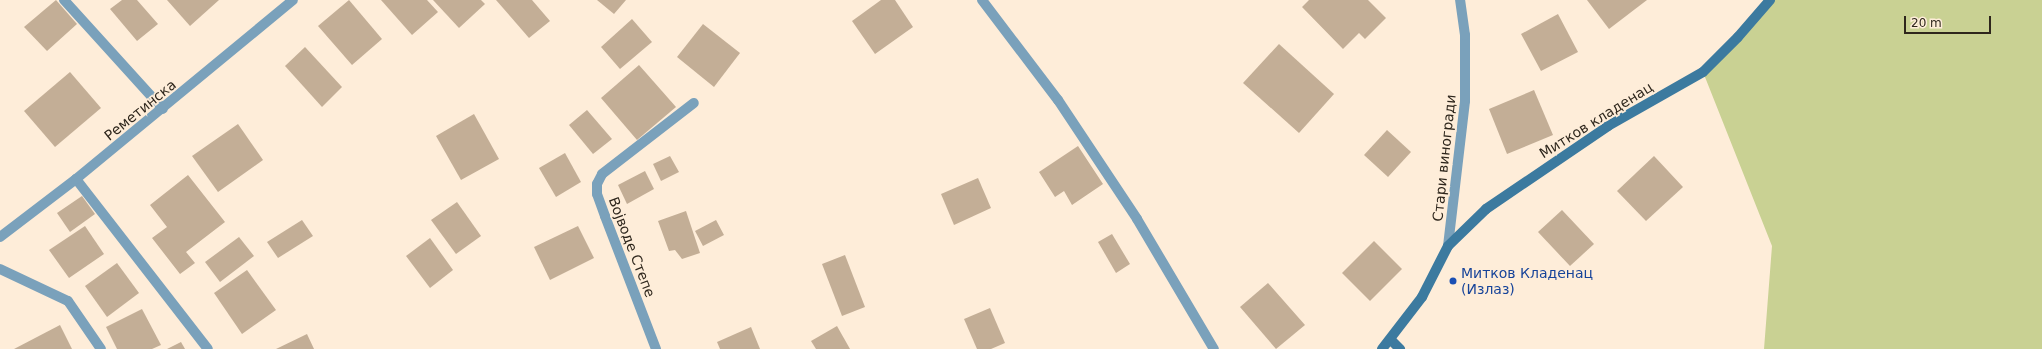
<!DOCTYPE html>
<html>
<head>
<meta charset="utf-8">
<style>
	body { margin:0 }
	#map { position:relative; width:2042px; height:349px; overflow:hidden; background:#feedd9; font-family:"DejaVu Sans",sans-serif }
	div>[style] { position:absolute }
	.green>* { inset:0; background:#c9d193 }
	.building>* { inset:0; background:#c3ae96 }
	.lane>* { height:10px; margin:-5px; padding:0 5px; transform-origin:5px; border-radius:5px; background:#7aa1bb }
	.street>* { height:10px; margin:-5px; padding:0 5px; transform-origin:5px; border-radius:5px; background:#7aa1bb }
	.secondary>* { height:10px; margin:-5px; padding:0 5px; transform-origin:5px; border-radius:5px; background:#3c7a9f }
	.dots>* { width:11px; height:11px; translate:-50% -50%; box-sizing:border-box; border:2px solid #feedd9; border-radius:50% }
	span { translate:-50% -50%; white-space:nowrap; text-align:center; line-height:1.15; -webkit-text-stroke:3.5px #feedd9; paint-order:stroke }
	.street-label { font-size:14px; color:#2e261c }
	.transit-label { font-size:14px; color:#164399 }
	.left { translate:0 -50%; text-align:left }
	.scale { position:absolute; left:1904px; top:16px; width:87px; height:18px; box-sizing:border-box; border:2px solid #2e261c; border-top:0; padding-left:5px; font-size:12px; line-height:14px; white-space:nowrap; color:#2e261c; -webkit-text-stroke:3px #feedd9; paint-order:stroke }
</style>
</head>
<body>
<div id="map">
	<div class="green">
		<div style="clip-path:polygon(1770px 0,2042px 0,2042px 349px,1764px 349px,1772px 246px,1703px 72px)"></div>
	</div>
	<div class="building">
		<div style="clip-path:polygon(56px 0,77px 24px,47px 51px,24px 27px)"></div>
		<div style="clip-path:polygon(122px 0,137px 0,158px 24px,137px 41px,110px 9px)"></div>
		<div style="clip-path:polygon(167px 0,219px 0,190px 26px)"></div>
		<div style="clip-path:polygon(349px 0,382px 39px,352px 65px,318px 26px)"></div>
		<div style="clip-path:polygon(381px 0,427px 0,438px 12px,412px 35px)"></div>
		<div style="clip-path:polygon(433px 0,481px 0,485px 4px,459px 28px)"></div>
		<div style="clip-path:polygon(496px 0,532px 0,550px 21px,529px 38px)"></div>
		<div style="clip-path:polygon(597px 0,626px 0,614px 14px)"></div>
		<div style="clip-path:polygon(881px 0,895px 0,913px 27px,875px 54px,852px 21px)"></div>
		<div style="clip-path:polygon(1309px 0,1368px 0,1386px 18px,1365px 39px,1359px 33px,1343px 49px,1302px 7px)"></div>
		<div style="clip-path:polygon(1587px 0,1647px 0,1609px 29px)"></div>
		<div style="clip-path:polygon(1558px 14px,1578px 52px,1541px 71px,1521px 34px)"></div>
		<div style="clip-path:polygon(632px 19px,652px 42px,620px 69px,601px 47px)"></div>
		<div style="clip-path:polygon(703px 24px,740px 53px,714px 87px,677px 57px)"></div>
		<div style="clip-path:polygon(1279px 44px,1334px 94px,1299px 133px,1243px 83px)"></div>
		<div style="clip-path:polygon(305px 47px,342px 87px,322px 107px,285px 66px)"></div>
		<div style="clip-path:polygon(639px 65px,676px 107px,637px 140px,601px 98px)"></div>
		<div style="clip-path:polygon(70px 72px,101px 108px,55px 147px,24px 111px)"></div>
		<div style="clip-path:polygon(1534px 90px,1553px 135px,1507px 154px,1489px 109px)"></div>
		<div style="clip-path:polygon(587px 110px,612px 139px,593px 154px,569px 125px)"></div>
		<div style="clip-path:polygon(474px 114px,499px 159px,461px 180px,436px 136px)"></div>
		<div style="clip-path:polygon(238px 124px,263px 160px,218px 192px,192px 156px)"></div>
		<div style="clip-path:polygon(1387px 130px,1411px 152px,1388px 177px,1364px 155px)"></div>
		<div style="clip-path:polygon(1078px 146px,1103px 184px,1072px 205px,1064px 191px,1055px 197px,1039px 172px)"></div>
		<div style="clip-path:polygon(565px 153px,581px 182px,556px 197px,539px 168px)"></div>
		<div style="clip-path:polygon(670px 156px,679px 172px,661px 181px,653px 164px)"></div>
		<div style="clip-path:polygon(1654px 156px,1683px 187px,1646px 221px,1617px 191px)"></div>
		<div style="clip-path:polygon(645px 171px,654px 189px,627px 204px,618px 185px)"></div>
		<div style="clip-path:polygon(188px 175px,225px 222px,186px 252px,195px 263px,180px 274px,152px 238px,167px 227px,150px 205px)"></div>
		<div style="clip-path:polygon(978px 178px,991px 208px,954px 225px,941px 194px)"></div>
		<div style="clip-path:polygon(82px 196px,95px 214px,70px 232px,57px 213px)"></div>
		<div style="clip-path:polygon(457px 202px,481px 236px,456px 254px,431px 220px)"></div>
		<div style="clip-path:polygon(1562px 210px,1594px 244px,1570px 266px,1538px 232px)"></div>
		<div style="clip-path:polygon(686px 211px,700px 253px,682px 259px,675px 250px,669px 251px,658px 221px)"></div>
		<div style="clip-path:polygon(302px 220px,313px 236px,278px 258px,267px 242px)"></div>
		<div style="clip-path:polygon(716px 220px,724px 235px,703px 246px,695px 231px)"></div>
		<div style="clip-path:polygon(85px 226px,104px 254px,69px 278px,49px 250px)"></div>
		<div style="clip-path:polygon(578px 226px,594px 258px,550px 280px,534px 247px)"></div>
		<div style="clip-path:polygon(1112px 234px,1130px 264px,1116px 273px,1098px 242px)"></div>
		<div style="clip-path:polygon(239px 237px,254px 256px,220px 282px,205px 262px)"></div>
		<div style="clip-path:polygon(430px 238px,453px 270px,430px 288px,406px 256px)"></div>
		<div style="clip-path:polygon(1374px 241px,1402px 269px,1370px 301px,1342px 273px)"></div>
		<div style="clip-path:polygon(845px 255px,865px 307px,842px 316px,822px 264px)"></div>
		<div style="clip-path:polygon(117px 263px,139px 293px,107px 317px,85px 286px)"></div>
		<div style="clip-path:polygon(247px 270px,276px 310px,242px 334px,214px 293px)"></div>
		<div style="clip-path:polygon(1268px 283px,1305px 325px,1276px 349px,1240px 307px)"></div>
		<div style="clip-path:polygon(990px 308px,1005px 343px,991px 349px,977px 349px,964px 319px)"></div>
		<div style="clip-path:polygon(142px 309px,161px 345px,152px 349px,117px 349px,106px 327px)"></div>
		<div style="clip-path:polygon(60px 325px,72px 349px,14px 349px)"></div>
		<div style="clip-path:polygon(837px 326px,850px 349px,816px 349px,811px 341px)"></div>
		<div style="clip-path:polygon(751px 327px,760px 349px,720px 349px,717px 342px)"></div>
		<div style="clip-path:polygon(307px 334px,314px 349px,276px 349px)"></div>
		<div style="clip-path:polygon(181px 342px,185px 349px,167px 349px)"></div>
	</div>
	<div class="lane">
		<div style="left:64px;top:0;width:147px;rotate:47.8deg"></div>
		<div style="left:76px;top:179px;width:215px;rotate:52.2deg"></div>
		<div style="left:0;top:269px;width:75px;rotate:25.2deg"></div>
		<div style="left:68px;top:301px;width:58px;rotate:55.5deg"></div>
	</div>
	<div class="street">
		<div style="left:982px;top:0;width:126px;rotate:52.8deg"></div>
		<div style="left:1058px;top:100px;width:143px;rotate:56.4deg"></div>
		<div style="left:1137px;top:219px;width:151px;rotate:59.4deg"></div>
		<div style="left:0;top:237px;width:96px;rotate:-37.3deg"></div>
		<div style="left:76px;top:179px;width:281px;rotate:-39.5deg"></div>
		<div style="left:1448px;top:246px;width:146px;rotate:-83.3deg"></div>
		<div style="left:1465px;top:101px;width:66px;rotate:-90deg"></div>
		<div style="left:1465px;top:35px;width:35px;rotate:-98deg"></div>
		<div style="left:656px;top:349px;width:142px;rotate:-111deg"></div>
		<div style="left:605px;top:216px;width:23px;rotate:-110deg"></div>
		<div style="left:597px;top:194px;width:10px;rotate:-90deg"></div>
		<div style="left:597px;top:184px;width:11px;rotate:-63deg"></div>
		<div style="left:602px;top:174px;width:116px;rotate:-37.7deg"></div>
	</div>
	<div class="secondary">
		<div style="left:1391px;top:340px;width:13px;rotate:45deg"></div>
		<div style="left:1382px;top:349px;width:66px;rotate:-52.4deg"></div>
		<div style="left:1422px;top:297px;width:57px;rotate:-63deg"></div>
		<div style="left:1448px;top:246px;width:53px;rotate:-44.2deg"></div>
		<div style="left:1486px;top:209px;width:148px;rotate:-34.2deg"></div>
		<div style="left:1608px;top:126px;width:109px;rotate:-29.6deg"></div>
		<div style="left:1703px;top:72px;width:49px;rotate:-45deg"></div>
		<div style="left:1738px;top:37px;width:49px;rotate:-49.1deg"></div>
	</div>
	<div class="dots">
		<div style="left:1453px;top:281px;background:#1a4fb4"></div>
	</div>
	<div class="street-label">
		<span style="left:140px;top:110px;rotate:-39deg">Реметинска</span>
		<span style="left:1596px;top:120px;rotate:-32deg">Митков кладенац</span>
		<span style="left:1444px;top:158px;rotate:-84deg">Стари виногради</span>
		<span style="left:632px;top:247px;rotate:69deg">Војводе Степе</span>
	</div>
	<div class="transit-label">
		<span class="left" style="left:1461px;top:281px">Митков Кладенац<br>(Излаз)</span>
	</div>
	<div class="scale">20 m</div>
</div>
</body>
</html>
